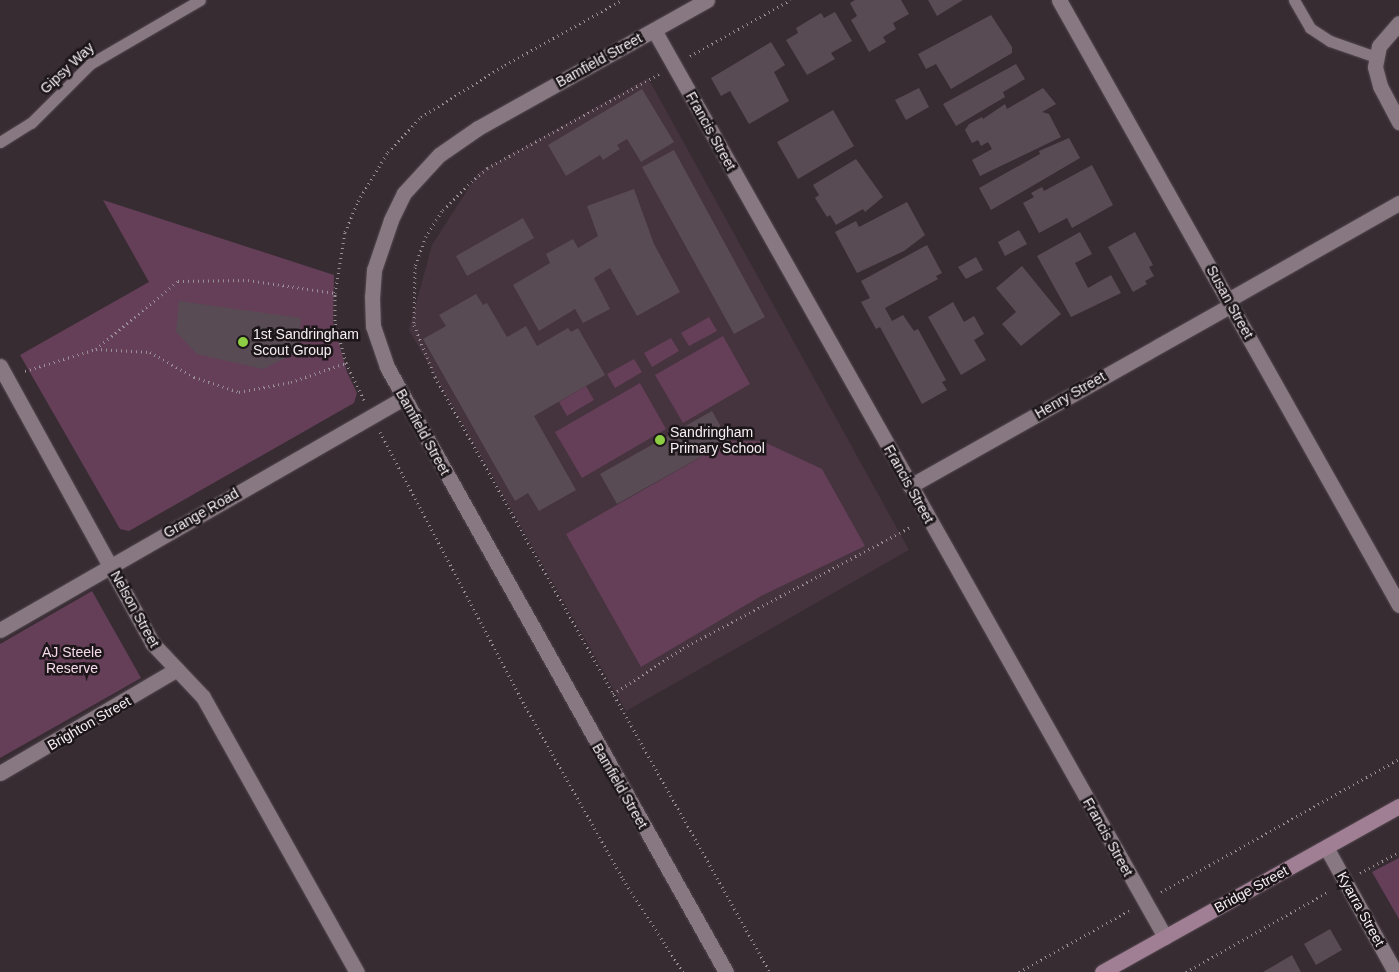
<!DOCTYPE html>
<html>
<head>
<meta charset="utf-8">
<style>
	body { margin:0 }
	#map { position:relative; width:1399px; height:972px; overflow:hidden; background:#382c33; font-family:Arial,sans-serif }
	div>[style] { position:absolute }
	.built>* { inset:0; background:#45333e }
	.green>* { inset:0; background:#653f58 }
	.building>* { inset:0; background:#594b54 }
	.path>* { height:3px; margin-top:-1.5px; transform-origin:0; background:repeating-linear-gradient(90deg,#998f95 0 1px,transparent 0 5px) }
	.roads { filter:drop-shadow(0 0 1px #53484f) drop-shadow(0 0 1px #53484f) }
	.lane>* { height:11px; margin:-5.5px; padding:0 5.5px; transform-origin:5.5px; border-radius:5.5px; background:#877881 }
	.street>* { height:15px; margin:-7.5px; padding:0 7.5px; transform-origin:7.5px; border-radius:7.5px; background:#877881 }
	.secondary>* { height:15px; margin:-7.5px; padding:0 7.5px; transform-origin:7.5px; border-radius:7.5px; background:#a07e93 }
	.dots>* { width:14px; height:14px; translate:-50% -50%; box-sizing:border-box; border:2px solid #1c1619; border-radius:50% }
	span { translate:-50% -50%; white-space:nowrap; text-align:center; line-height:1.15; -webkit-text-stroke:5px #1c1619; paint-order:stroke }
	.street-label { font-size:14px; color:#f6eef3 }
	.poi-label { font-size:14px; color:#f6eef3 }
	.left { translate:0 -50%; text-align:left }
	.park-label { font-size:14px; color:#f6d9eb }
</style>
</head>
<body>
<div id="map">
	<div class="built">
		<div style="clip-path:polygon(648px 78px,909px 550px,626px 711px,409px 330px,432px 245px,479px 172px)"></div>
	</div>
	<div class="green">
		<div style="clip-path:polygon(103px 200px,334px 275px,333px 322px,347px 372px,357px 393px,354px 403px,129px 531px,120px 529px,20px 355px,149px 282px)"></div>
		<div style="clip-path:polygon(709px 317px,717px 331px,689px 346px,681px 333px)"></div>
		<div style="clip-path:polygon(723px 336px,750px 384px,683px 423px,655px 375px)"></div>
		<div style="clip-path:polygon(671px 338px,679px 351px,652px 367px,644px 353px)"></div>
		<div style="clip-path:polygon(634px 359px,642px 372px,615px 388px,607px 374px)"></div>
		<div style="clip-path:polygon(640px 383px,666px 429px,582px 478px,555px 432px)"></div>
		<div style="clip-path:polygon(586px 386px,594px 400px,567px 416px,559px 402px)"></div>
		<div style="clip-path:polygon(729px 441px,762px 441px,822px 469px,865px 546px,761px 596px,641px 667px,566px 534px)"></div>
		<div style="clip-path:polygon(92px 591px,141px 678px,0 758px,0 644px)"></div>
		<div style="clip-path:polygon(1399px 858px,1399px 919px,1372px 872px)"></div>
	</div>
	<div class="building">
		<div style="clip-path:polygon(855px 0,901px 0,909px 14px,893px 23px,896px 29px,883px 37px,886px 42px,869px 52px,851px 20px,857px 16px,850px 3px)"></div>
		<div style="clip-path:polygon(928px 0,963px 0,937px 16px)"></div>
		<div style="clip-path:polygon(835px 12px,852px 41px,831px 53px,835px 59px,807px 75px,786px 40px,798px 33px,796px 28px,821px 13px,824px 18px)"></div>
		<div style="clip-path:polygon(991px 15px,1012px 47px,1012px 53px,951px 89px,936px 64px,926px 69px,918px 54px)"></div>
		<div style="clip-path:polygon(771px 42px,785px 65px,774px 72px,789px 101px,749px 124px,730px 91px,721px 96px,711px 78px)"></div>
		<div style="clip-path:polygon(1016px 64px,1025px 79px,1003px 92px,1005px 97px,956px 126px,943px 104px)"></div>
		<div style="clip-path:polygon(919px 88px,929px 107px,906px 120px,895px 100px)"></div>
		<div style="clip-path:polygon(1043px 88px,1056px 104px,1042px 112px,1049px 114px,1061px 137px,980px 176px,972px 160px,992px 149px,988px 142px,981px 146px,978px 140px,972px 143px,965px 130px,969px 124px,982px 117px,983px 119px,1005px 104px,1007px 109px)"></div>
		<div style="clip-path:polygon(642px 89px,674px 142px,641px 162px,627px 139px,617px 145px,620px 149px,603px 160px,600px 155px,566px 176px,548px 145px)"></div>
		<div style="clip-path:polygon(833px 110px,854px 146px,798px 179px,777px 142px)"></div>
		<div style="clip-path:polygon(1069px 138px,1080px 158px,991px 210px,979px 188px,1040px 154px,1039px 151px)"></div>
		<div style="clip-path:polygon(674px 150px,765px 317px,734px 334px,642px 167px)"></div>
		<div style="clip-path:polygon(856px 159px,883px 197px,865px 212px,863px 209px,836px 225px,830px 215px,827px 217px,815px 198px,819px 195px,813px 185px)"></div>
		<div style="clip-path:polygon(1092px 165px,1113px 205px,1072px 228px,1067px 218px,1039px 233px,1023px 203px,1034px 197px,1031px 193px,1042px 187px,1044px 191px)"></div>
		<div style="clip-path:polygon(634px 189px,654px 244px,680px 292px,637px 316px,610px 268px,594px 278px,610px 309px,583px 323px,575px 309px,539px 331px,513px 285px,550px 263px,546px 254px,573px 239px,578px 248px,598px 236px,587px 206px)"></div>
		<div style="clip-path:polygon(907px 202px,925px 235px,904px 251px,857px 273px,835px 232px,856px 221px,859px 227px)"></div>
		<div style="clip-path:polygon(523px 218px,534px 238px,467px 276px,456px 256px)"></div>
		<div style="clip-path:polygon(1019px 230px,1027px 244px,1005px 256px,998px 242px)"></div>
		<div style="clip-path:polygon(1080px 232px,1092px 254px,1075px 263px,1088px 288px,1111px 275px,1121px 293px,1071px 317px,1037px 256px)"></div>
		<div style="clip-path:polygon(1135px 232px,1153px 265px,1149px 267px,1154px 276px,1145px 281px,1147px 284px,1133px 292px,1108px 247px)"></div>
		<div style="clip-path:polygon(927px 245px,942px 273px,936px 276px,938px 279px,885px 308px,892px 321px,903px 315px,914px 331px,918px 329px,946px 380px,942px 382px,947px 390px,922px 404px,880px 327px,876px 329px,861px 302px,870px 298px,861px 281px)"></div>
		<div style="clip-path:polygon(976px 257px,983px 270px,966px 279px,958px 267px)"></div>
		<div style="clip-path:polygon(1022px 266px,1061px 314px,1021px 346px,1002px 324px,1016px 312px,996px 288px)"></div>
		<div style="clip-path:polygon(476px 294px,483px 305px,487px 303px,507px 337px,526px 326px,537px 346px,568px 328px,571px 332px,578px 328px,605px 375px,534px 416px,576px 490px,539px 511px,528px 493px,515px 501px,423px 339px,446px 326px,439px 315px)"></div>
		<div style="clip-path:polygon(179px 301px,301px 318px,299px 351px,263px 369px,197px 354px,176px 332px)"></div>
		<div style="clip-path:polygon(953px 302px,964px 322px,974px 316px,984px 334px,974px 340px,986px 360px,961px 375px,928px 317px)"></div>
		<div style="clip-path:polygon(712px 411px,729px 441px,617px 504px,600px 474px)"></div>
		<div style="clip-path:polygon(1330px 929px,1342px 950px,1316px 965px,1304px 944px)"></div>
		<div style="clip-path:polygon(1292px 955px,1301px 972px,1263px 972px,1270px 968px)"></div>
	</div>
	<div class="path">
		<div style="left:690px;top:56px;width:115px;rotate:-29.2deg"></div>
		<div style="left:659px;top:74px;width:196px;rotate:151.3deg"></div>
		<div style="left:487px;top:168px;width:20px;rotate:139deg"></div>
		<div style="left:472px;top:181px;width:42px;rotate:135deg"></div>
		<div style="left:442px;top:211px;width:30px;rotate:123deg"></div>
		<div style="left:426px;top:236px;width:33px;rotate:110deg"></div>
		<div style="left:415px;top:267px;width:58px;rotate:91deg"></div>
		<div style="left:414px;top:325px;width:56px;rotate:68deg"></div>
		<div style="left:435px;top:377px;width:683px;rotate:60.62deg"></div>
		<div style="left:96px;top:349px;width:107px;rotate:-39.7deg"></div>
		<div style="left:178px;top:281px;width:70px;rotate:-0.8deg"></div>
		<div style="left:248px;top:280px;width:88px;rotate:8.5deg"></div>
		<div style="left:335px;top:293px;width:62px;rotate:-80.7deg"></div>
		<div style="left:345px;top:232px;width:34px;rotate:-67deg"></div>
		<div style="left:358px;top:201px;width:57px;rotate:-58.5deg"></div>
		<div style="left:388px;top:152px;width:48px;rotate:-46.7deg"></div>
		<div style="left:421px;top:117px;width:99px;rotate:-31.8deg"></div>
		<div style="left:505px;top:65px;width:134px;rotate:-29.1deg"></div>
		<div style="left:346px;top:363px;width:41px;rotate:64.1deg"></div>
		<div style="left:25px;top:371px;width:74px;rotate:-17.2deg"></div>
		<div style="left:96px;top:349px;width:54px;rotate:3.2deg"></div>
		<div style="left:150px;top:352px;width:51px;rotate:29.6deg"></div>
		<div style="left:194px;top:377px;width:47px;rotate:18.4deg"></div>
		<div style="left:239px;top:392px;width:53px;rotate:-10.9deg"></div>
		<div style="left:291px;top:382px;width:58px;rotate:-19.1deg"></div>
		<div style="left:346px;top:363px;width:43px;rotate:-104.7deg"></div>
		<div style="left:335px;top:321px;width:28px;rotate:-90deg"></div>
		<div style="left:380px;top:432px;width:306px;rotate:62.1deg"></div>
		<div style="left:523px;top:702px;width:203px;rotate:60.5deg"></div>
		<div style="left:623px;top:879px;width:111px;rotate:57.2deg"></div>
		<div style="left:613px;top:694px;width:84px;rotate:-33.3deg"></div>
		<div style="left:683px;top:648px;width:259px;rotate:-28deg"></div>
		<div style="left:1360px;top:873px;width:44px;rotate:-28.3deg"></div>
		<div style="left:1161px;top:892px;width:273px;rotate:-29.2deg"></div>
		<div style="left:1019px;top:972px;width:127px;rotate:-29.2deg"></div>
		<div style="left:1186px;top:972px;width:164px;rotate:-29.5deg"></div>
	</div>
	<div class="roads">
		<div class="lane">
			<div style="left:1294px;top:0;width:32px;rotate:60deg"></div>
			<div style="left:1310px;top:28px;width:24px;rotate:33deg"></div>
			<div style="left:1330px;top:41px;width:49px;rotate:19.2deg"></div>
			<div style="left:0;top:142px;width:36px;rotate:-32deg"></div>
			<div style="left:31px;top:123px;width:83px;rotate:-45deg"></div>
			<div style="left:90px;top:64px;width:127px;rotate:-30.2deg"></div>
		</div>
		<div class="street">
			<div style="left:707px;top:0;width:262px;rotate:150.8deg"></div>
			<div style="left:478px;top:128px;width:47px;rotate:145.3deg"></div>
			<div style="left:439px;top:155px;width:52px;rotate:132.6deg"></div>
			<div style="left:404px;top:193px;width:30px;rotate:116deg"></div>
			<div style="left:391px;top:220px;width:53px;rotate:108.8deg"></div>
			<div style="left:374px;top:270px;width:27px;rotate:94deg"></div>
			<div style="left:372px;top:297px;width:29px;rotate:88deg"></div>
			<div style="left:373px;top:326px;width:43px;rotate:71.1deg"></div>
			<div style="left:387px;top:367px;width:694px;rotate:60.74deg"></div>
			<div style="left:1059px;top:0;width:694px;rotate:60.66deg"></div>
			<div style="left:1399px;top:23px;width:30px;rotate:131deg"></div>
			<div style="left:1379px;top:46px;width:21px;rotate:101deg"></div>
			<div style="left:1375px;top:67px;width:20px;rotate:75deg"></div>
			<div style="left:1380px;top:86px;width:41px;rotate:62.2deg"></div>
			<div style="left:654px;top:30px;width:1041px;rotate:60.6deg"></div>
			<div style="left:1228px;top:300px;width:197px;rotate:-29.6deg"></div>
			<div style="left:0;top:366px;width:316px;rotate:61.2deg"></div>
			<div style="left:152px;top:643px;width:74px;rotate:46.6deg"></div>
			<div style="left:203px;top:697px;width:315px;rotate:60.8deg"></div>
			<div style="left:910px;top:486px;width:369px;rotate:-29.4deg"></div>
			<div style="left:0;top:630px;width:466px;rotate:-29.9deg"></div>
			<div style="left:0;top:773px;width:205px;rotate:-30.4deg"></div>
			<div style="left:1326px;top:847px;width:143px;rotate:61.1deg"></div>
		</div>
		<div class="secondary">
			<div style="left:1102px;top:972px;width:340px;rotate:-29.2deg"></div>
		</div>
	</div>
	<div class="dots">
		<div style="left:243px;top:342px;background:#8ece43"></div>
		<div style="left:660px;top:440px;background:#8ece43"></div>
	</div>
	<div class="street-label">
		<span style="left:599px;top:60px;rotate:-29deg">Bamfield Street</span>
		<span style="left:67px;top:68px;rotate:-43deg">Gipsy Way</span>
		<span style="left:711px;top:131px;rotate:61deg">Francis Street</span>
		<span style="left:1230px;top:302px;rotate:61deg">Susan Street</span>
		<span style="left:1070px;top:395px;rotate:-30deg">Henry Street</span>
		<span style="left:423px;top:432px;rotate:61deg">Bamfield Street</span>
		<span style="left:909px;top:484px;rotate:61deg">Francis Street</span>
		<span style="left:201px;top:513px;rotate:-30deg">Grange Road</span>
		<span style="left:135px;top:609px;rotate:61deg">Nelson Street</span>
		<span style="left:89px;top:723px;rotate:-30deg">Brighton Street</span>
		<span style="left:620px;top:786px;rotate:60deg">Bamfield Street</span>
		<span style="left:1108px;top:837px;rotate:61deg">Francis Street</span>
		<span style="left:1251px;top:889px;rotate:-29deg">Bridge Street</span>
		<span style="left:1361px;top:909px;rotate:61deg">Kyarra Street</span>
	</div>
	<div class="poi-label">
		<span class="left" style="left:253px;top:342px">1st Sandringham<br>Scout Group</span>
		<span class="left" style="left:670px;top:440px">Sandringham<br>Primary School</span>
	</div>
	<div class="park-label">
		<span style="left:72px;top:660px">AJ Steele<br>Reserve</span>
	</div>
</div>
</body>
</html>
